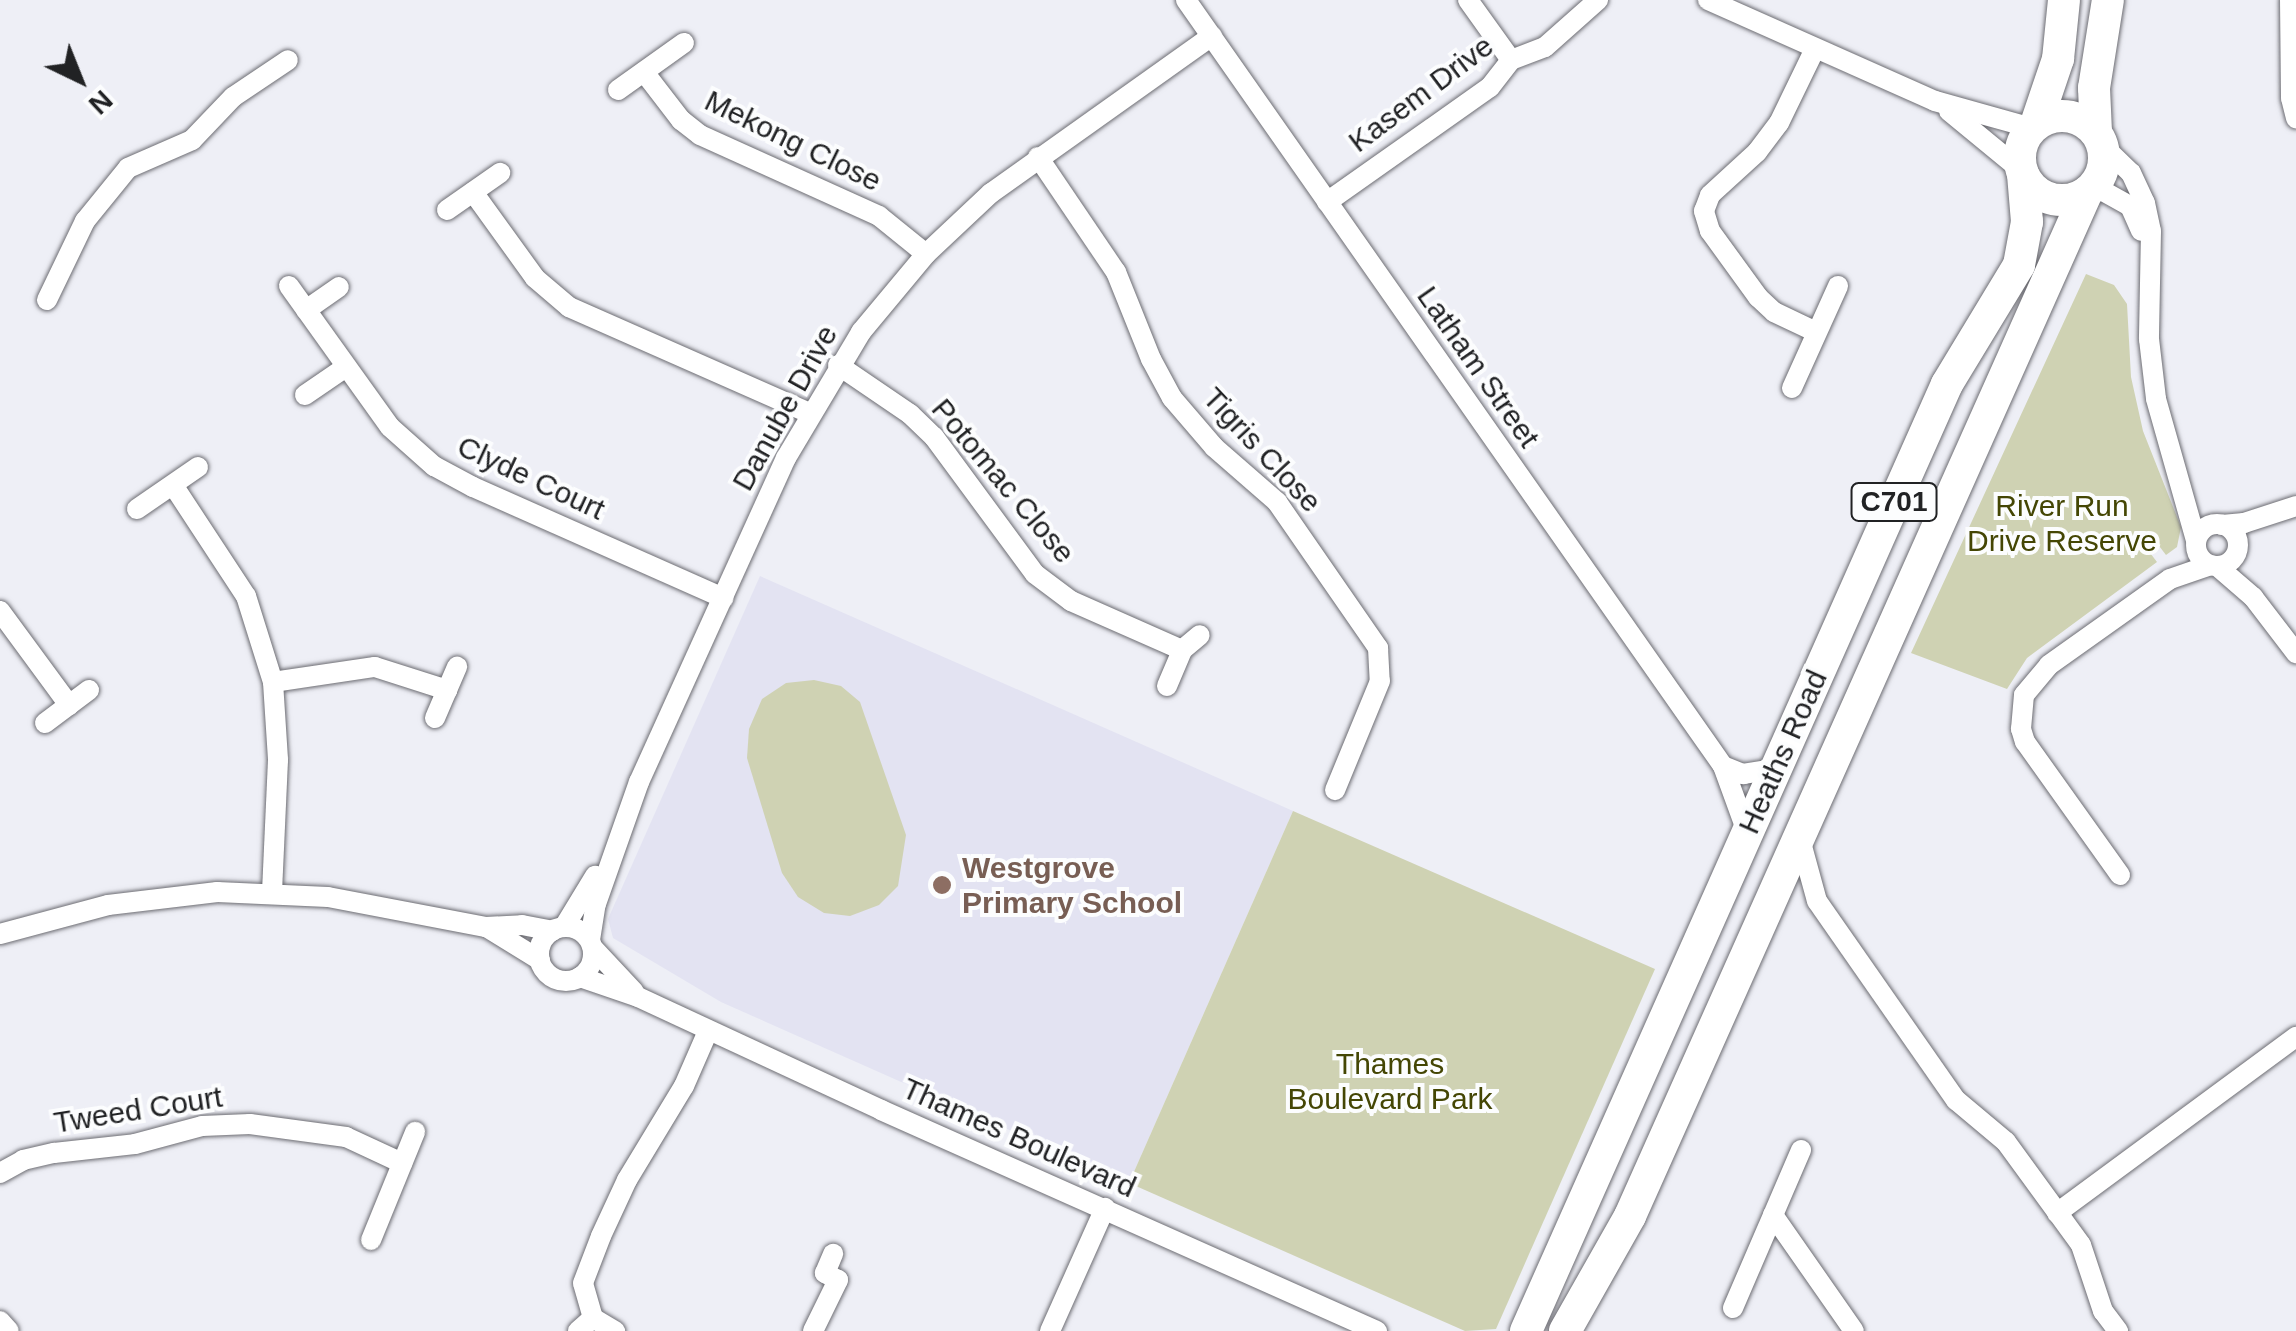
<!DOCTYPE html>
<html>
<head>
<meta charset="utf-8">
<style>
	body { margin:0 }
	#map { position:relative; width:2296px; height:1331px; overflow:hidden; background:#eeeff6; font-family:Arial,sans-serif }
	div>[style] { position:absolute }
	.built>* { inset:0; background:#e3e3f2 }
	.green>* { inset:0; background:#cfd2b3 }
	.roads { filter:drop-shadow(0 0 2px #6c6c72) drop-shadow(0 0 2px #6c6c72) }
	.minor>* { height:20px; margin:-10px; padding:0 10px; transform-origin:10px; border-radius:10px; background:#fff }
	.minor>.ring { margin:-10px; padding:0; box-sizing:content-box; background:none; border:20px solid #fff; border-radius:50% }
	.primary>* { height:32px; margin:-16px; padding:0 16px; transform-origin:16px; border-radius:16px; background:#fff }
	.primary>.ring { margin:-16px; padding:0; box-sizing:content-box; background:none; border:32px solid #fff; border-radius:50% }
	.dots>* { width:28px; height:28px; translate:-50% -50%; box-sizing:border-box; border:5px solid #fcfdfe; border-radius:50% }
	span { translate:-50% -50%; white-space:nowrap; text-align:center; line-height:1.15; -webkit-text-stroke:8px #fcfdfe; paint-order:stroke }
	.shield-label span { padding:2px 8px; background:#fcfdfe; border:2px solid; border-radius:8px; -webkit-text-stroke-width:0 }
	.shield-label { font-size:28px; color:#212224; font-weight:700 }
	.street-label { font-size:30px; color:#212224 }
	.park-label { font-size:30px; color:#444604 }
	.education-label { font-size:30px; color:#785e54; font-weight:700 }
	.left { translate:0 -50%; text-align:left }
	.north { position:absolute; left:30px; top:30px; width:100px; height:100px; -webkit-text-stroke:8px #fcfdfe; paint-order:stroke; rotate:137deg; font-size:28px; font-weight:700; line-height:40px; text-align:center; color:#212224 }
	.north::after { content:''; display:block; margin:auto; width:35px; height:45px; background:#212224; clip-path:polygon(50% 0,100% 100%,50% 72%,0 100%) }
</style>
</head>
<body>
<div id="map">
	<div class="built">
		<div style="clip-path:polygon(760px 576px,1293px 811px,1129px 1183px,721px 1002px,613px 938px,608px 919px)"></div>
	</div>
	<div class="green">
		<div style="clip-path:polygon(2086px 274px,2114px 285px,2127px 304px,2131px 377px,2143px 431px,2181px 527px,2177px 547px,2166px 555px,2153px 538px,2144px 545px,2157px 562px,2027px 658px,2007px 689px,1911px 653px)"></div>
		<div style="clip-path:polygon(814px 680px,841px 686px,860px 702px,906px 835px,898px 886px,879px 905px,850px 916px,824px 913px,798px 897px,782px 873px,747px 758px,749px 729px,762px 699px,786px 683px)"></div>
		<div style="clip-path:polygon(1293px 811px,1655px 969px,1496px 1329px,1465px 1331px,1129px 1183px)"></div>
	</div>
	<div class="roads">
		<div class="minor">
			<div style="left:1186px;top:0;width:935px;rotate:54.97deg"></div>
			<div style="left:1723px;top:766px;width:70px;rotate:70deg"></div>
			<div style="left:1468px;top:0;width:74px;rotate:54.4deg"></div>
			<div style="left:1708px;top:0;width:248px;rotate:24deg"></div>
			<div style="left:1935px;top:101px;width:101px;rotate:15.6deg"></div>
			<div style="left:2290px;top:0;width:98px;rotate:89.4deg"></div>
			<div style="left:2291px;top:98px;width:21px;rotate:76deg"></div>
			<div style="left:644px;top:72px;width:61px;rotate:52.4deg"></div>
			<div style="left:681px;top:120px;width:24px;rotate:38deg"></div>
			<div style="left:700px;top:135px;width:196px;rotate:24.3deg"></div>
			<div style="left:879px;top:216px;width:60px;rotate:39deg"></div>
			<div style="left:618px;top:90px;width:81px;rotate:-35.5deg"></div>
			<div style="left:1949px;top:111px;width:94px;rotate:39.4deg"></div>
			<div style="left:2104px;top:147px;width:37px;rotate:44deg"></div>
			<div style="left:2131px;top:173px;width:33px;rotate:65deg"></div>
			<div style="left:2145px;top:203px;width:29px;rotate:78deg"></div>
			<div style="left:2151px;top:231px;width:108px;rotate:91.1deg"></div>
			<div style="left:2149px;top:339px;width:60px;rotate:83.3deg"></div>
			<div style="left:2156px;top:399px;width:147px;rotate:74.2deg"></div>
			<div style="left:1038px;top:157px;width:139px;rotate:55.9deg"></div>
			<div style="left:1116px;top:272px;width:94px;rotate:68.1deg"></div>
			<div style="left:1151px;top:359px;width:44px;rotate:61.7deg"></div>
			<div style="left:1172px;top:398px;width:65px;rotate:49.4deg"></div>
			<div style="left:1214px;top:447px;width:84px;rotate:41.1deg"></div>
			<div style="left:1277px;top:502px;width:178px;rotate:55.3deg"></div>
			<div style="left:1378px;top:648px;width:33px;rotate:87deg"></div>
			<div style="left:1380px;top:681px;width:118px;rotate:112.4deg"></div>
			<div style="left:2094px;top:186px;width:41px;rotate:29.1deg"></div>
			<div style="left:2130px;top:206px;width:27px;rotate:66deg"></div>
			<div style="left:473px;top:192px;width:106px;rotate:54.2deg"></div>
			<div style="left:535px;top:278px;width:45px;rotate:40.5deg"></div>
			<div style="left:569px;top:307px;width:262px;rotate:23.8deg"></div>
			<div style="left:1327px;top:202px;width:199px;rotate:-35.2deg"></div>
			<div style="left:1490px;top:87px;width:34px;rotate:-52deg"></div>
			<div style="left:1511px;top:60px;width:36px;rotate:-21deg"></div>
			<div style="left:1545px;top:47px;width:71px;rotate:-41.6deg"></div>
			<div style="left:447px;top:210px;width:65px;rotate:-34.9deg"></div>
			<div style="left:289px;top:286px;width:173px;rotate:54.4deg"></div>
			<div style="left:390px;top:427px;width:59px;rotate:41.6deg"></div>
			<div style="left:434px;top:466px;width:44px;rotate:28.3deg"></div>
			<div style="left:473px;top:487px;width:274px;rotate:23.9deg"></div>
			<div style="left:47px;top:300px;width:88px;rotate:-64.3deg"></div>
			<div style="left:85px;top:221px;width:68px;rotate:-50.9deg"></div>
			<div style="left:128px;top:168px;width:70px;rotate:-23.6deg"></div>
			<div style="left:192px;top:140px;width:59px;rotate:-46.4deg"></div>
			<div style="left:233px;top:97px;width:66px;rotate:-33.9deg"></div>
			<div style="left:306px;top:310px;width:40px;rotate:-34.9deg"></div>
			<div style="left:1814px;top:331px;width:44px;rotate:-154.6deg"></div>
			<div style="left:1774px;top:312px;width:22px;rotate:-137deg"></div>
			<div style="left:1758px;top:297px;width:82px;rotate:-126deg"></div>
			<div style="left:1710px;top:231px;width:21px;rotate:-107deg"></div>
			<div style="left:1704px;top:211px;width:17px;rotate:-69deg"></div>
			<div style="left:1710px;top:195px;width:64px;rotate:-42.5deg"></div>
			<div style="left:1757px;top:152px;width:36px;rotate:-53deg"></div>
			<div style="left:1779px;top:123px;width:82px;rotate:-64.1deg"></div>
			<div style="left:838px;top:365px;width:87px;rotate:34.2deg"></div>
			<div style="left:910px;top:414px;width:33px;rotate:44deg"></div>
			<div style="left:934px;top:437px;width:170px;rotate:53.6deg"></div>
			<div style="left:1035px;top:574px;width:45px;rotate:36.9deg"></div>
			<div style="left:1071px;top:601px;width:121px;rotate:23.8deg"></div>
			<div style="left:1792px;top:388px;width:112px;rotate:-65.7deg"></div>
			<div style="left:305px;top:395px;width:50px;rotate:-34.3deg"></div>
			<div style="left:173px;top:485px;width:133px;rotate:56.7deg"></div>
			<div style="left:246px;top:596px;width:90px;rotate:72.6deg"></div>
			<div style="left:273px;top:682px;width:78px;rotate:86.3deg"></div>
			<div style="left:278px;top:760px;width:133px;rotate:92.6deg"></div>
			<div style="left:137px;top:509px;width:74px;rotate:-34.5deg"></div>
			<div class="ring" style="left:2196px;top:524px;width:22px;height:22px"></div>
			<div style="left:2222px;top:525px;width:22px;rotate:-5deg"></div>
			<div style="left:2244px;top:523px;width:55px;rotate:-18.1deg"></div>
			<div style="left:2217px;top:566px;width:48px;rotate:40.7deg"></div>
			<div style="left:2253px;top:597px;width:71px;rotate:52.5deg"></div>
			<div style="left:0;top:611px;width:117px;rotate:53.7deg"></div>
			<div style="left:273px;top:682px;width:103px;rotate:-8.4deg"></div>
			<div style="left:375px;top:667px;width:76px;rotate:17.7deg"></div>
			<div style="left:1167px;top:686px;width:39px;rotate:-67deg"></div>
			<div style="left:1182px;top:650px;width:23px;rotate:-40deg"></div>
			<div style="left:435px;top:718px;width:56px;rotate:-66.7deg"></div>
			<div style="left:45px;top:723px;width:55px;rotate:-36.9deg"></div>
			<div style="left:1723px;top:766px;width:22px;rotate:22deg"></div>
			<div style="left:1743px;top:774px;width:32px;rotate:-9deg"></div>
			<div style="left:1800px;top:839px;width:64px;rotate:74.7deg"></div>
			<div style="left:1817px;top:901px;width:243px;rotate:55.1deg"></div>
			<div style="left:1956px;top:1100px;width:65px;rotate:40deg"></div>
			<div style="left:2006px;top:1142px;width:127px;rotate:53.9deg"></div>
			<div style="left:2081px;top:1245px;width:70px;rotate:71.6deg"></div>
			<div style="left:2103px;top:1311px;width:25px;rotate:53deg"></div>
			<div style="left:2120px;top:875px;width:163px;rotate:-125.5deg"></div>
			<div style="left:2025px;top:742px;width:14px;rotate:-107deg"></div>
			<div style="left:2021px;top:729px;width:34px;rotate:-85deg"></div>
			<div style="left:2024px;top:695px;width:39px;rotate:-50deg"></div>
			<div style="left:2049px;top:665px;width:148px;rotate:-35.4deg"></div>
			<div style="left:2170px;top:579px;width:43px;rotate:-18.9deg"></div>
			<div style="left:564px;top:927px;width:60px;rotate:-58.7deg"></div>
			<div class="ring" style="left:539px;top:927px;width:34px;height:34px"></div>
			<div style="left:488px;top:928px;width:61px;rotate:31.6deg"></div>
			<div style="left:0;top:934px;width:112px;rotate:-15deg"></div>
			<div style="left:108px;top:905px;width:110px;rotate:-6.8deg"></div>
			<div style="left:217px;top:892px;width:111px;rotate:2.6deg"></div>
			<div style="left:328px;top:897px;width:161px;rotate:10.8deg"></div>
			<div style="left:486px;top:927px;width:36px;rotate:-3deg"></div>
			<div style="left:522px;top:925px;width:31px;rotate:11deg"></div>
			<div style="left:590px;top:940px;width:36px;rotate:-81deg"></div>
			<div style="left:596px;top:904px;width:129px;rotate:-70.6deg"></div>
			<div style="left:639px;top:782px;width:356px;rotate:-65.6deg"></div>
			<div style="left:786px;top:458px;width:147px;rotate:-59.2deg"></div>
			<div style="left:861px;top:332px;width:102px;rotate:-50.2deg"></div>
			<div style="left:926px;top:254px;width:89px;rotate:-43.2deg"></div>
			<div style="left:991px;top:193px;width:271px;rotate:-35.4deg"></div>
			<div style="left:593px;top:948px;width:60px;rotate:47deg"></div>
			<div style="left:580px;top:977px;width:61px;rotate:19deg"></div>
			<div style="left:638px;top:997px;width:268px;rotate:24.9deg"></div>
			<div style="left:881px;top:1110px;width:543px;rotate:24.02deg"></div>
			<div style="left:0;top:1173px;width:26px;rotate:-29deg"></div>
			<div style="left:23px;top:1160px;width:32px;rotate:-13deg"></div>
			<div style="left:54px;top:1153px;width:81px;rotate:-6.3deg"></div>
			<div style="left:135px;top:1144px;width:69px;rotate:-15deg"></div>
			<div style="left:202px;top:1126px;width:48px;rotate:-2.4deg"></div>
			<div style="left:250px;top:1124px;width:97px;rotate:7.7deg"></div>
			<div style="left:346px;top:1137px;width:62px;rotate:24.9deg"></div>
			<div style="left:2057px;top:1213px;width:297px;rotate:-36.4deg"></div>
			<div style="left:1773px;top:1215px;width:141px;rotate:55.1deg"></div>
			<div style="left:371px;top:1240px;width:117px;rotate:-67.8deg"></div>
			<div style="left:1733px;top:1308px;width:172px;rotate:-66.7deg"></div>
			<div style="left:593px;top:1318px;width:26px;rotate:31deg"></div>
			<div style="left:0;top:1321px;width:13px;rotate:48deg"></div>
			<div style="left:578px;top:1331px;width:20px;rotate:-41deg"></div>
			<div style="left:593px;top:1318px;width:36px;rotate:-106deg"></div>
			<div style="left:583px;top:1283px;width:50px;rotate:-69deg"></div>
			<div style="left:601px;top:1236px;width:62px;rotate:-65.1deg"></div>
			<div style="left:627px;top:1180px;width:110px;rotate:-58.8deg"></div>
			<div style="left:684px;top:1086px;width:60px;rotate:-66.4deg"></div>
			<div style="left:813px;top:1331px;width:57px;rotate:-63.9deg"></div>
			<div style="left:838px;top:1280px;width:15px;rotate:-152deg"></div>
			<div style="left:825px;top:1273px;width:21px;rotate:-67deg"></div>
			<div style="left:1050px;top:1331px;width:135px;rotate:-65.9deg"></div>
		</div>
		<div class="primary">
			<div class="ring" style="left:2020px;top:116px;width:52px;height:52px"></div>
			<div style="left:2036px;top:124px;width:69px;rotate:-71.3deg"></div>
			<div style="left:2058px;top:59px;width:59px;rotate:-84.2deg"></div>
			<div style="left:2096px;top:132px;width:44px;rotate:-92.6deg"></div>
			<div style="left:2094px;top:88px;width:89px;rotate:-81deg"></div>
			<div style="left:1526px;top:1331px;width:1036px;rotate:-66.03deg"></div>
			<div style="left:1947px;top:384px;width:139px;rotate:-58.8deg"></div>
			<div style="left:2019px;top:265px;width:44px;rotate:-79.5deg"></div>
			<div style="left:2027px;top:222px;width:48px;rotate:-94.8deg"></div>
			<div style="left:1565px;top:1331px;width:132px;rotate:-60.5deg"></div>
			<div style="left:1630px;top:1216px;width:1121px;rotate:-65.95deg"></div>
		</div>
	</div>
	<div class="dots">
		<div style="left:942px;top:885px;background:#8d6e63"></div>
	</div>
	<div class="shield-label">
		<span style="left:1894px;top:502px">C701</span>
	</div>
	<div class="street-label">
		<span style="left:1421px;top:94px;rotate:-37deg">Kasem Drive</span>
		<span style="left:793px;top:141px;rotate:26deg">Mekong Close</span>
		<span style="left:1478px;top:367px;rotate:55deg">Latham Street</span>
		<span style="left:785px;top:408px;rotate:-61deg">Danube Drive</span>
		<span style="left:1262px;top:450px;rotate:47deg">Tigris Close</span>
		<span style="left:531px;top:478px;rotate:25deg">Clyde Court</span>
		<span style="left:1003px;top:481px;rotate:50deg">Potomac Close</span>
		<span style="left:1783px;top:752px;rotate:-66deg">Heaths Road</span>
		<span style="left:138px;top:1110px;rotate:-9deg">Tweed Court</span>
		<span style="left:1019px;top:1138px;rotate:24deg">Thames Boulevard</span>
	</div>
	<div class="park-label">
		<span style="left:2062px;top:523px">River Run<br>Drive Reserve</span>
		<span style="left:1390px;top:1081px">Thames<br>Boulevard Park</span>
	</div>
	<div class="education-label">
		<span class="left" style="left:962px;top:885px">Westgrove<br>Primary School</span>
	</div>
	<div class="north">N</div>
</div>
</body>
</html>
